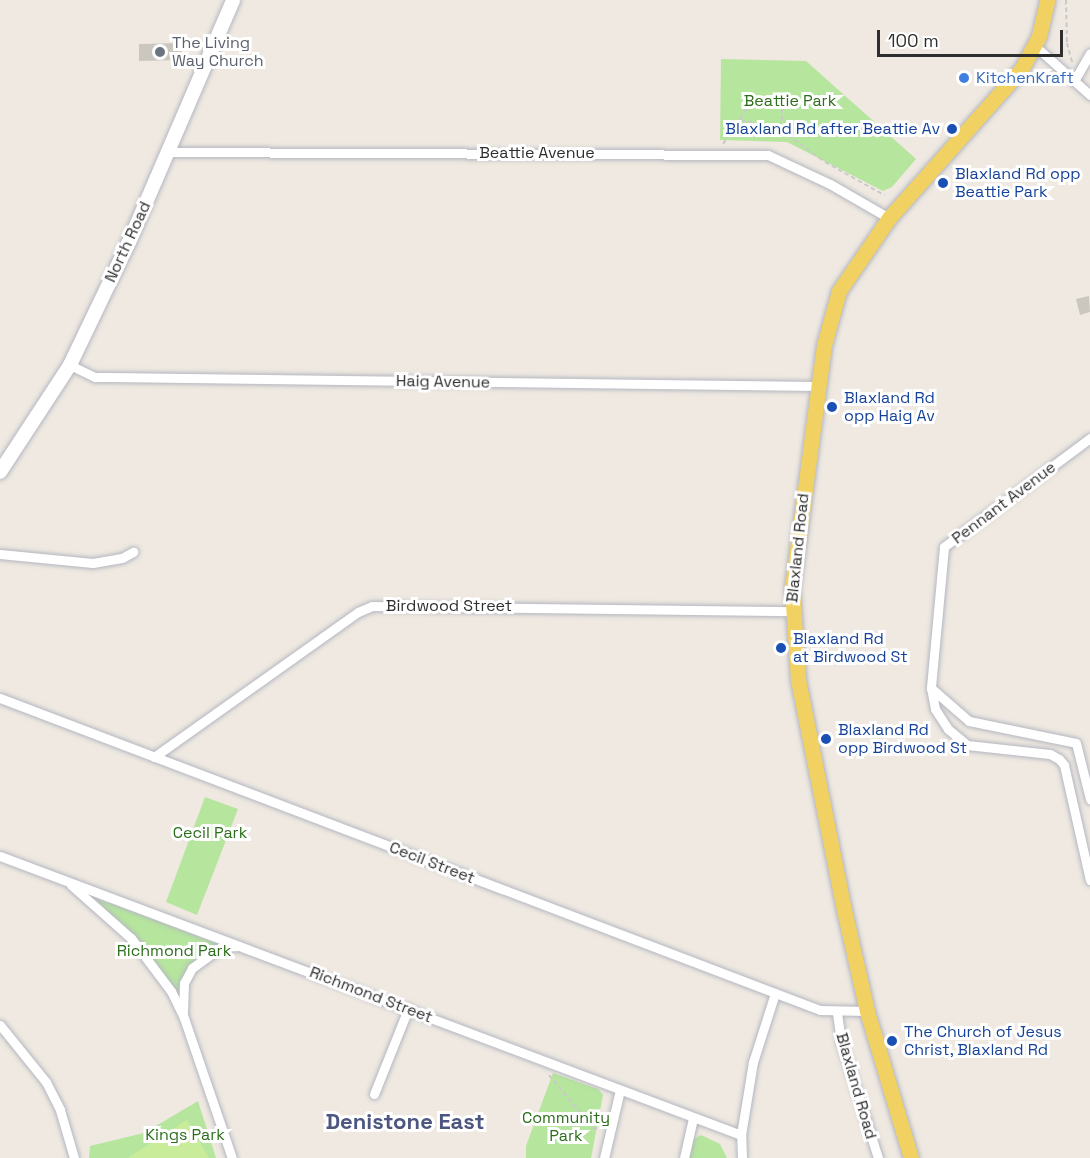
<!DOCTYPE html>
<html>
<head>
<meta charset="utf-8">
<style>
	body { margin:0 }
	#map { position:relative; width:1090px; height:1158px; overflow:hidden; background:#efe9e1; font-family:"Space Grotesk",sans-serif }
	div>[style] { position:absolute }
	.green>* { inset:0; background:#b6e59e }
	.pitch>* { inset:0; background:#c9ec9a }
	.building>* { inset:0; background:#cbc7bf }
	.path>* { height:2px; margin-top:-1px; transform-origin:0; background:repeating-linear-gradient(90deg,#c9c9c9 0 4.5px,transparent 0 7.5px) }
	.roads { filter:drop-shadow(0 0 2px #b4b7c1) drop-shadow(0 0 2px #b4b7c1) }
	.street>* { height:9px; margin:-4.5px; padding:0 4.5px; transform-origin:4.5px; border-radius:4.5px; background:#fff }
	.secondary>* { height:14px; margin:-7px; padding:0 7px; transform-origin:7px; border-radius:7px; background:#fff }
	.primary>* { height:15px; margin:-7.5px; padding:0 7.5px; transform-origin:7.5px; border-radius:7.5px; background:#f2d163 }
	.dots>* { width:16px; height:16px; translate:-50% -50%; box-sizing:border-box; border:3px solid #fff; border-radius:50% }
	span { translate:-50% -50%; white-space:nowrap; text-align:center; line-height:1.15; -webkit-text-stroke:6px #fff; paint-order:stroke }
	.worship-label { font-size:16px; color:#5b616d }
	.left { translate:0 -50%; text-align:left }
	.shop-label { font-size:16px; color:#366cbe }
	.park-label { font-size:16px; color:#2c6e1b }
	.transit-label { font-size:16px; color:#164399 }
	.right { translate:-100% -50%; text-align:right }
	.street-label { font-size:16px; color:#2e2e2e }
	.district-label { font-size:22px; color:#4d5680; font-weight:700 }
	.scale { position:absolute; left:877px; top:30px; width:186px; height:27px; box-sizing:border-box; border:3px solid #2e2e2e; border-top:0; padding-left:8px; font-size:18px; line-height:21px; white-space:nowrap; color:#2e2e2e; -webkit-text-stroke:4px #fff; paint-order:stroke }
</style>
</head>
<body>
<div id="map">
	<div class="green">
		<div style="clip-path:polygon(721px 59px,806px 61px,916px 159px,892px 187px,883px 191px,787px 142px,720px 140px)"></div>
		<div style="clip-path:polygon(205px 797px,238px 809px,197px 915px,166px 902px)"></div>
		<div style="clip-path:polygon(95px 899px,112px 904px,218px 944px,191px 965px,179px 1000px,148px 952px)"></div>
		<div style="clip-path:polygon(553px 1073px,598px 1089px,603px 1095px,591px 1158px,526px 1158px,526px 1146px)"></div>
		<div style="clip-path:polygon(198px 1101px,216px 1158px,89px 1158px,90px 1146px,144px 1133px)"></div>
		<div style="clip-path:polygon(701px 1135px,720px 1144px,727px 1158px,687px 1158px,691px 1141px)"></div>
	</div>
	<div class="pitch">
		<div style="clip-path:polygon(187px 1120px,209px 1158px,130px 1158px,129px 1157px)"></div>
	</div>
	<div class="building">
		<div style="clip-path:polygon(182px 43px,182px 60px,139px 61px,139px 44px)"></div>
		<div style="clip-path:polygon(1089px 296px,1090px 312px,1080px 315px,1076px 299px)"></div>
	</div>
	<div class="path">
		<div style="left:1066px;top:0;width:43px;rotate:88.7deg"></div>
		<div style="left:1067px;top:43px;width:20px;rotate:75deg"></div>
		<div style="left:741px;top:120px;width:42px;rotate:15deg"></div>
		<div style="left:723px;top:144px;width:55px;rotate:-56deg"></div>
		<div style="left:754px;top:98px;width:18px;rotate:3deg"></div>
		<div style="left:772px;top:99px;width:14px;rotate:45deg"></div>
		<div style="left:782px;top:109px;width:22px;rotate:90deg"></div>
		<div style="left:782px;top:131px;width:53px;rotate:35.8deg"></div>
		<div style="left:825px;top:162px;width:68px;rotate:29.2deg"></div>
		<div style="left:549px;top:1075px;width:69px;rotate:50.3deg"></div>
		<div style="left:593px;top:1128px;width:6px;rotate:9deg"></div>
	</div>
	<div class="roads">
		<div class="street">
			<div style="left:1035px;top:46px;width:74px;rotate:41.7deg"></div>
			<div style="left:1074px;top:81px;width:32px;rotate:-60deg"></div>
			<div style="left:169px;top:152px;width:599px;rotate:0.29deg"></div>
			<div style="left:768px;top:155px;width:68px;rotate:25.1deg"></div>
			<div style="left:830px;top:184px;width:68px;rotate:30deg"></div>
			<div style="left:70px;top:365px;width:28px;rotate:26deg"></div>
			<div style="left:95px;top:377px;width:14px"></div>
			<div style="left:109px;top:377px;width:709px;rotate:0.73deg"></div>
			<div style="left:1090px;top:438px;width:182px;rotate:143.3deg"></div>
			<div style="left:944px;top:547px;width:142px;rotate:95.3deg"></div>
			<div style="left:931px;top:688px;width:21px;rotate:79deg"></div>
			<div style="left:935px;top:709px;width:24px;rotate:57deg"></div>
			<div style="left:948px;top:729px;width:25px;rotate:40deg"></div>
			<div style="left:967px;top:745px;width:83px;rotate:6.2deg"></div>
			<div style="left:1050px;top:754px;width:10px;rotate:29deg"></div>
			<div style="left:1059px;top:759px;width:8px;rotate:50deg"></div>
			<div style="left:1064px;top:765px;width:118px;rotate:77.3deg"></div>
			<div style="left:0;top:554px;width:93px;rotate:5.5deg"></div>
			<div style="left:93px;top:563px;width:29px;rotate:-10deg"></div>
			<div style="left:122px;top:558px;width:13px;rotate:-29deg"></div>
			<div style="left:931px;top:688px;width:50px;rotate:41deg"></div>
			<div style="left:969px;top:721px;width:109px;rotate:11.6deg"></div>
			<div style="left:1076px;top:743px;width:58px;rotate:76deg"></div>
			<div style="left:0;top:698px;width:877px;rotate:20.83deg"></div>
			<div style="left:820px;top:1010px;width:47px;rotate:1.2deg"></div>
			<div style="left:154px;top:757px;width:250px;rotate:-35.4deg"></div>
			<div style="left:358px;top:612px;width:15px;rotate:-23deg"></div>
			<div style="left:372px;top:606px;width:419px;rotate:0.7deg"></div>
			<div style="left:0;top:856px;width:792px;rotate:20.63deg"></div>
			<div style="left:71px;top:885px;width:80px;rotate:41.5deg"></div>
			<div style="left:131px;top:938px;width:66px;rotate:53deg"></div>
			<div style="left:171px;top:991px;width:30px;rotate:64deg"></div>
			<div style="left:184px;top:1018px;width:148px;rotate:71.1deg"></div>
			<div style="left:183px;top:1012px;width:29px;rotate:-88deg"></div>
			<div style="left:184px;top:983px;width:17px;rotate:-62deg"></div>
			<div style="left:192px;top:968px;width:36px;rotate:-36deg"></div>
			<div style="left:221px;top:947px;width:18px;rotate:-3deg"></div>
			<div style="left:837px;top:1013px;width:29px;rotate:82deg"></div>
			<div style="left:841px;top:1042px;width:122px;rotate:72.3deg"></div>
			<div style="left:0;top:1025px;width:73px;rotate:51.1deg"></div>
			<div style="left:46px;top:1082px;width:31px;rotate:63deg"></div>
			<div style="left:60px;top:1110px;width:50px;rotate:73.7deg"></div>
			<div style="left:374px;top:1094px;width:92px;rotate:-68.2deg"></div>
			<div style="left:604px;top:1158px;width:70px;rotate:-76.8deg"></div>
			<div style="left:684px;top:1158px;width:41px;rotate:-77.3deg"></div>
			<div style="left:742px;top:1158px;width:23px;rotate:-92deg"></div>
			<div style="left:741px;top:1135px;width:74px;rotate:-80.7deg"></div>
			<div style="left:753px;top:1062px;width:72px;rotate:-72.3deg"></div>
		</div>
		<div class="secondary">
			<div style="left:0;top:472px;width:128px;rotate:-56.8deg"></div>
			<div style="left:70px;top:365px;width:136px;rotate:-64.4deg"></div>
			<div style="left:129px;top:242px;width:263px;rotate:-66.7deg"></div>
		</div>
		<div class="primary">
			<div style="left:911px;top:1158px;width:153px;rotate:-106.7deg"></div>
			<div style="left:867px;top:1011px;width:104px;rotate:-102.8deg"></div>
			<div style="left:844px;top:910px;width:236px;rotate:-101.3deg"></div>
			<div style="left:798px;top:679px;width:91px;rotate:-93.8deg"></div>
			<div style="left:792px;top:588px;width:245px;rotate:-82.5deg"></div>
			<div style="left:824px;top:345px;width:56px;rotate:-74.5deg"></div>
			<div style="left:839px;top:291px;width:88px;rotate:-55.6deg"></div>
			<div style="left:889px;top:218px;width:200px;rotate:-48.4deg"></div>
			<div style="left:1022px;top:68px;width:36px;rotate:-62deg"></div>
			<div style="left:1039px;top:36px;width:37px;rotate:-77deg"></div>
		</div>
	</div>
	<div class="dots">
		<div style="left:160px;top:52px;background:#6b7280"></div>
		<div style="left:964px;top:78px;background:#3f7fe0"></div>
		<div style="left:952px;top:129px;background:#1a4fb4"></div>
		<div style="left:943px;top:183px;background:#1a4fb4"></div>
		<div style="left:832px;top:407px;background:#1a4fb4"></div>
		<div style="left:781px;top:648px;background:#1a4fb4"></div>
		<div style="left:826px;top:739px;background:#1a4fb4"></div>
		<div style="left:892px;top:1041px;background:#1a4fb4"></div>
	</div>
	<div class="worship-label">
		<span class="left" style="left:172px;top:52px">The Living<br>Way Church</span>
	</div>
	<div class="shop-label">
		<span class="left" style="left:976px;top:78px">KitchenKraft</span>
	</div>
	<div class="park-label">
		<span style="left:790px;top:101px">Beattie Park</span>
		<span style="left:210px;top:833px">Cecil Park</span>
		<span style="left:174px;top:951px">Richmond Park</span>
		<span style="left:566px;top:1127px">Community<br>Park</span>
		<span style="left:185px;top:1135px">Kings Park</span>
	</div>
	<div class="transit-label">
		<span class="right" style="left:940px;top:129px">Blaxland Rd after Beattie Av</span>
		<span class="left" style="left:955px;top:183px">Blaxland Rd opp<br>Beattie Park</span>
		<span class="left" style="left:844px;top:407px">Blaxland Rd<br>opp Haig Av</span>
		<span class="left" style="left:793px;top:648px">Blaxland Rd<br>at Birdwood St</span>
		<span class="left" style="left:838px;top:739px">Blaxland Rd<br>opp Birdwood St</span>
		<span class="left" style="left:904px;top:1041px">The Church of Jesus<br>Christ, Blaxland Rd</span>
	</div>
	<div class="street-label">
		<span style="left:537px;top:153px">Beattie Avenue</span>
		<span style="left:128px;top:242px;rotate:-65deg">North Road</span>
		<span style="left:443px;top:382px;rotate:1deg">Haig Avenue</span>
		<span style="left:1004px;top:503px;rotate:-37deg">Pennant Avenue</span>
		<span style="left:798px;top:548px;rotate:-84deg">Blaxland Road</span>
		<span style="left:449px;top:606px">Birdwood Street</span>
		<span style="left:432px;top:863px;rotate:21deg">Cecil Street</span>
		<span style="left:371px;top:995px;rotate:21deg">Richmond Street</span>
		<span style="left:856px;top:1086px;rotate:74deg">Blaxland Road</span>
	</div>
	<div class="district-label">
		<span style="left:405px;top:1122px">Denistone East</span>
	</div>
	<div class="scale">100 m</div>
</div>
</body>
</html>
